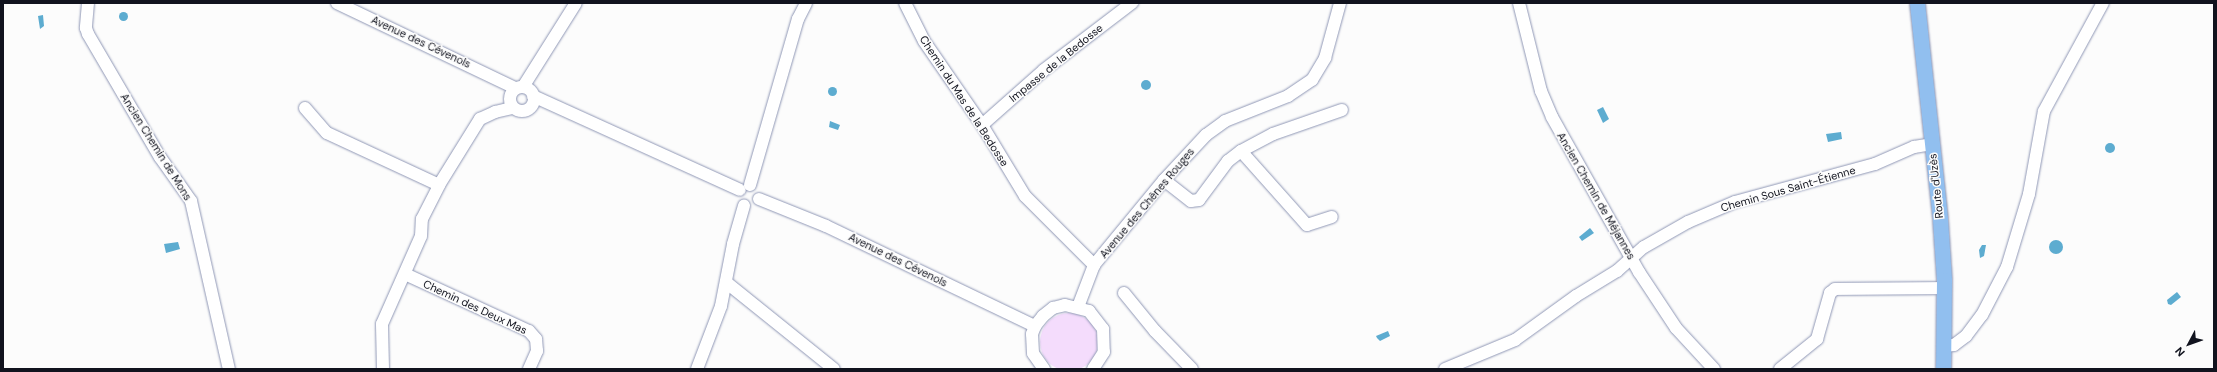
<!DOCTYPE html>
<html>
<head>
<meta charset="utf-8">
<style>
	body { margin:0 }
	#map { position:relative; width:2217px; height:372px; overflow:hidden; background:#fcfcfc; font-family:"DM Sans",sans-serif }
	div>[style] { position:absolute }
	.green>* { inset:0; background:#f4dcfc }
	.round { border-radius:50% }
	.water>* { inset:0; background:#5dacd0 }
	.roads { filter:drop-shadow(0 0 1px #8f97b5) drop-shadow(0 0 1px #8f97b5) }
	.minor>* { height:12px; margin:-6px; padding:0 6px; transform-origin:6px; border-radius:6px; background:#fff }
	.minor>.ring { margin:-6px; padding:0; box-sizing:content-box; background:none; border:12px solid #fff; border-radius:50% }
	.major>* { height:15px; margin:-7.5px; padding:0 7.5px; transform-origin:7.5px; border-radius:7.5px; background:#91bfef }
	span { translate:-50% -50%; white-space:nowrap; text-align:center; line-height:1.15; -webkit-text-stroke:3px #fcfcfc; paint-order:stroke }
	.street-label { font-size:11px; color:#11131e }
	.frame { position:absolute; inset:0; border:4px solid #11131e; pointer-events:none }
	.north { position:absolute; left:2169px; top:324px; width:40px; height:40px; -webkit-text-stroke:3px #fcfcfc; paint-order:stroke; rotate:229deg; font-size:11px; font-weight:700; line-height:16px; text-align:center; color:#11131e }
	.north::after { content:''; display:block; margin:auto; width:14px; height:18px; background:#11131e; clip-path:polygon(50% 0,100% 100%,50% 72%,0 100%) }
</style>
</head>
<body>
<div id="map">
	<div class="green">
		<div class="round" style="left:1040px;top:313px;width:58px;height:58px"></div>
	</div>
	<div class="water">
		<div class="round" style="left:118.5px;top:11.5px;width:9px;height:9px"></div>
		<div style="clip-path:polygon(43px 15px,44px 26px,40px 29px,38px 16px)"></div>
		<div class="round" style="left:1141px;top:80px;width:10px;height:10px"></div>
		<div class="round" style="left:827.5px;top:86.5px;width:9px;height:9px"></div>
		<div style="clip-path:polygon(1603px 107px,1609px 119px,1603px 123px,1597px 110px)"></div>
		<div style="clip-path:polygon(830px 121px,840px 125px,838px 130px,829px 127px)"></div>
		<div style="clip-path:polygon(1841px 132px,1842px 139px,1828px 142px,1826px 134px)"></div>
		<div class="round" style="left:2105px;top:143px;width:10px;height:10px"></div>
		<div style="clip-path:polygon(1590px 228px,1594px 233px,1582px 241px,1579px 237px)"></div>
		<div class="round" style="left:2049px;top:240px;width:14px;height:14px"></div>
		<div style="clip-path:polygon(178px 242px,180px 249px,166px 253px,164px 244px)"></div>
		<div style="clip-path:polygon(1986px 245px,1984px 256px,1980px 258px,1979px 250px,1982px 245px)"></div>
		<div style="clip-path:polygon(2177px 292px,2181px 297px,2171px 305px,2168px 304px,2167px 300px)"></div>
		<div style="clip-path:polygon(1388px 331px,1390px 336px,1380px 341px,1377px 338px,1376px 336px)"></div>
	</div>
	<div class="roads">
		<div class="minor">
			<div style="left:88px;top:3px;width:25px;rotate:95deg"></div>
			<div style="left:86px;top:28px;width:6px;rotate:72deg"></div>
			<div style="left:88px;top:34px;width:143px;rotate:59.7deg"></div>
			<div style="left:160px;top:157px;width:54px;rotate:54.8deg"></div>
			<div style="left:191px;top:201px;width:172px;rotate:77.3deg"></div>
			<div style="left:337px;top:3px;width:197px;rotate:25.5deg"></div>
			<div style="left:905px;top:3px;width:42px;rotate:63.4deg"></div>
			<div style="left:924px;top:41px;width:102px;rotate:55.4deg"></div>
			<div style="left:982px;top:125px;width:83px;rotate:58.8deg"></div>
			<div style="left:1025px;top:196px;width:98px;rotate:45deg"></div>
			<div style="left:1519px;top:3px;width:91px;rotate:76deg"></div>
			<div style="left:1541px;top:91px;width:28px;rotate:67deg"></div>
			<div style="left:1552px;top:117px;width:178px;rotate:60.7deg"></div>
			<div style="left:1639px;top:272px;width:67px;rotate:56.5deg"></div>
			<div style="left:1676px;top:328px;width:56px;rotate:47.2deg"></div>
			<div class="ring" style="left:510px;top:87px;width:12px;height:12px"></div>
			<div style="left:523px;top:87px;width:99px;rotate:-57.8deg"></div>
			<div style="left:533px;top:96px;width:227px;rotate:24.4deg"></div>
			<div style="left:305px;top:108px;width:33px;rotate:49deg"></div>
			<div style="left:327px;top:133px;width:123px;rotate:24.9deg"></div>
			<div style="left:982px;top:125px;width:83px;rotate:-41.6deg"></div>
			<div style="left:1044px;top:70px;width:111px;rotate:-37.3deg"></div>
			<div style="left:1241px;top:151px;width:99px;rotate:48.3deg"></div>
			<div style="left:1307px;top:225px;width:26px;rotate:-18deg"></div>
			<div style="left:1164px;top:180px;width:34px;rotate:38deg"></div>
			<div style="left:1191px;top:201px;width:8px;rotate:-7deg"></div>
			<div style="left:1199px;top:200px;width:49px;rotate:-53.4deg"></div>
			<div style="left:1228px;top:161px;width:16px;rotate:-38deg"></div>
			<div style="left:1241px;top:151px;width:36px;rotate:-28deg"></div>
			<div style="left:1273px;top:134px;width:73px;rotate:-19.2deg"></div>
			<div style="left:750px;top:185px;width:173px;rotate:-73.9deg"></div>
			<div style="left:798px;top:19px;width:18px;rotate:-63deg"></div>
			<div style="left:759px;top:199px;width:72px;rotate:21.9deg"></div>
			<div style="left:826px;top:226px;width:232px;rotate:25.6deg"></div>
			<div style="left:405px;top:274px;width:136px;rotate:24.7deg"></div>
			<div style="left:529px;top:331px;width:11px;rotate:49deg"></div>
			<div style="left:536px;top:339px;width:12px;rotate:85deg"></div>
			<div style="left:537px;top:351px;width:20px;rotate:114deg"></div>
			<div style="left:727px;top:283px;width:137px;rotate:38.8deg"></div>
			<div style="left:1124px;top:293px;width:49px;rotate:50.8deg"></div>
			<div style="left:1155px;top:331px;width:53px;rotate:45.8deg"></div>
			<div style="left:1078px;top:307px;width:45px;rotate:-69.1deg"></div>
			<div style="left:1094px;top:265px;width:110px;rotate:-50.5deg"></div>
			<div style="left:1164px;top:180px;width:62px;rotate:-47deg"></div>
			<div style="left:1206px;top:135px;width:24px;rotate:-36deg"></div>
			<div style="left:1225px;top:121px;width:68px;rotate:-21.6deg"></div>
			<div style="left:1288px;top:96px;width:29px;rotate:-34deg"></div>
			<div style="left:1312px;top:80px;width:26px;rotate:-59deg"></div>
			<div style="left:1325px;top:58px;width:57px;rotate:-74.7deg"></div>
			<div style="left:1944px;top:346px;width:10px;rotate:-6deg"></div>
			<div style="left:1954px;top:345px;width:15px;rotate:-37deg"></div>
			<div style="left:1966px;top:336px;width:26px;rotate:-53deg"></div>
			<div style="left:1982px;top:315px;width:54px;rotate:-62.5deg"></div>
			<div style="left:2007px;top:267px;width:76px;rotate:-73.2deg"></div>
			<div style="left:2029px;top:194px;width:84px;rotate:-79.8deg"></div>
			<div style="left:2044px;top:111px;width:123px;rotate:-61.4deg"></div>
			<div style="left:383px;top:369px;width:45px;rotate:-91.3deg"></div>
			<div style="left:382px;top:324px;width:96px;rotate:-66.1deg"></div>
			<div style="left:421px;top:236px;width:17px;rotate:-87deg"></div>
			<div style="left:422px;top:219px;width:38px;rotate:-63deg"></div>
			<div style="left:439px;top:185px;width:78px;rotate:-58.2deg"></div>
			<div style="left:480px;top:119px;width:17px;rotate:-25deg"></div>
			<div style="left:495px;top:112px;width:18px;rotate:-13deg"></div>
			<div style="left:697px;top:369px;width:67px;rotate:-69.1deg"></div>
			<div style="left:721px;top:306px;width:63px;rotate:-79deg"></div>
			<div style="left:733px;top:244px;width:40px;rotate:-74deg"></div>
			<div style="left:1044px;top:369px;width:19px;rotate:-125deg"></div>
			<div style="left:1033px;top:353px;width:19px;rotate:-93deg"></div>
			<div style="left:1032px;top:334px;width:9px;rotate:-69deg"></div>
			<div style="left:1035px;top:326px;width:13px;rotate:-51deg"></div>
			<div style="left:1043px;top:316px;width:13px;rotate:-39deg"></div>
			<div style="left:1053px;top:308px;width:12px;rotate:-14deg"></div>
			<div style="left:1065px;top:305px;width:25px;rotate:14deg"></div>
			<div style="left:1089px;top:311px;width:23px;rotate:52deg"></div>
			<div style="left:1103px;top:329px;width:23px;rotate:88deg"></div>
			<div style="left:1104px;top:352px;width:20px;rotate:123deg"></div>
			<div style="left:1445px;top:369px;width:76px;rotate:-22.5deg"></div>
			<div style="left:1515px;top:340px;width:75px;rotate:-35.8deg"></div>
			<div style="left:1576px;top:296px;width:48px;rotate:-31.4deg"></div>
			<div style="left:1617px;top:271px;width:36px;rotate:-42deg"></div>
			<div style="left:1644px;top:247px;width:51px;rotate:-29.6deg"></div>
			<div style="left:1688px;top:222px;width:51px;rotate:-23.1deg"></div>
			<div style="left:1735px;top:202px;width:145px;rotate:-15.2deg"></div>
			<div style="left:1875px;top:164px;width:43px;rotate:-23.6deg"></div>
			<div style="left:1914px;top:147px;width:18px;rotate:-9deg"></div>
			<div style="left:1780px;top:369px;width:48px;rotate:-39deg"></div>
			<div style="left:1817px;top:339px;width:48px;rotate:-74.2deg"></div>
			<div style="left:1830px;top:293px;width:6px;rotate:-39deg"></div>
			<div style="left:1835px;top:289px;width:109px;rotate:-0.5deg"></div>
		</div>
		<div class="major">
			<div style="left:1917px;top:3px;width:217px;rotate:83.9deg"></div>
			<div style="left:1940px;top:219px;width:61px;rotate:86.2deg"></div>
			<div style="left:1944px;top:280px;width:89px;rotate:90.6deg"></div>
		</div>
	</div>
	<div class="street-label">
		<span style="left:421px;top:42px;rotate:25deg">Avenue des Cévenols</span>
		<span style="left:1056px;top:63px;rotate:-39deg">Impasse de la Bedosse</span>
		<span style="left:964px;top:101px;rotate:57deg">Chemin du Mas de la Bedosse</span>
		<span style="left:156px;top:147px;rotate:58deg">Ancien Chemin de Mons</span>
		<span style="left:1936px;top:186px;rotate:-96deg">Route d'Uzès</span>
		<span style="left:1788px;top:189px;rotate:-16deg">Chemin Sous Saint-Étienne</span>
		<span style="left:1596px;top:196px;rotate:60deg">Ancien Chemin de Méjannes</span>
		<span style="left:1147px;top:203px;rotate:-50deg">Avenue des Chênes Rouges</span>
		<span style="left:898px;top:260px;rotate:26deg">Avenue des Cévenols</span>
		<span style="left:475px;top:307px;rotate:25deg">Chemin des Deux Mas</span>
	</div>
	<div class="frame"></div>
	<div class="north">N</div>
</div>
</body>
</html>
